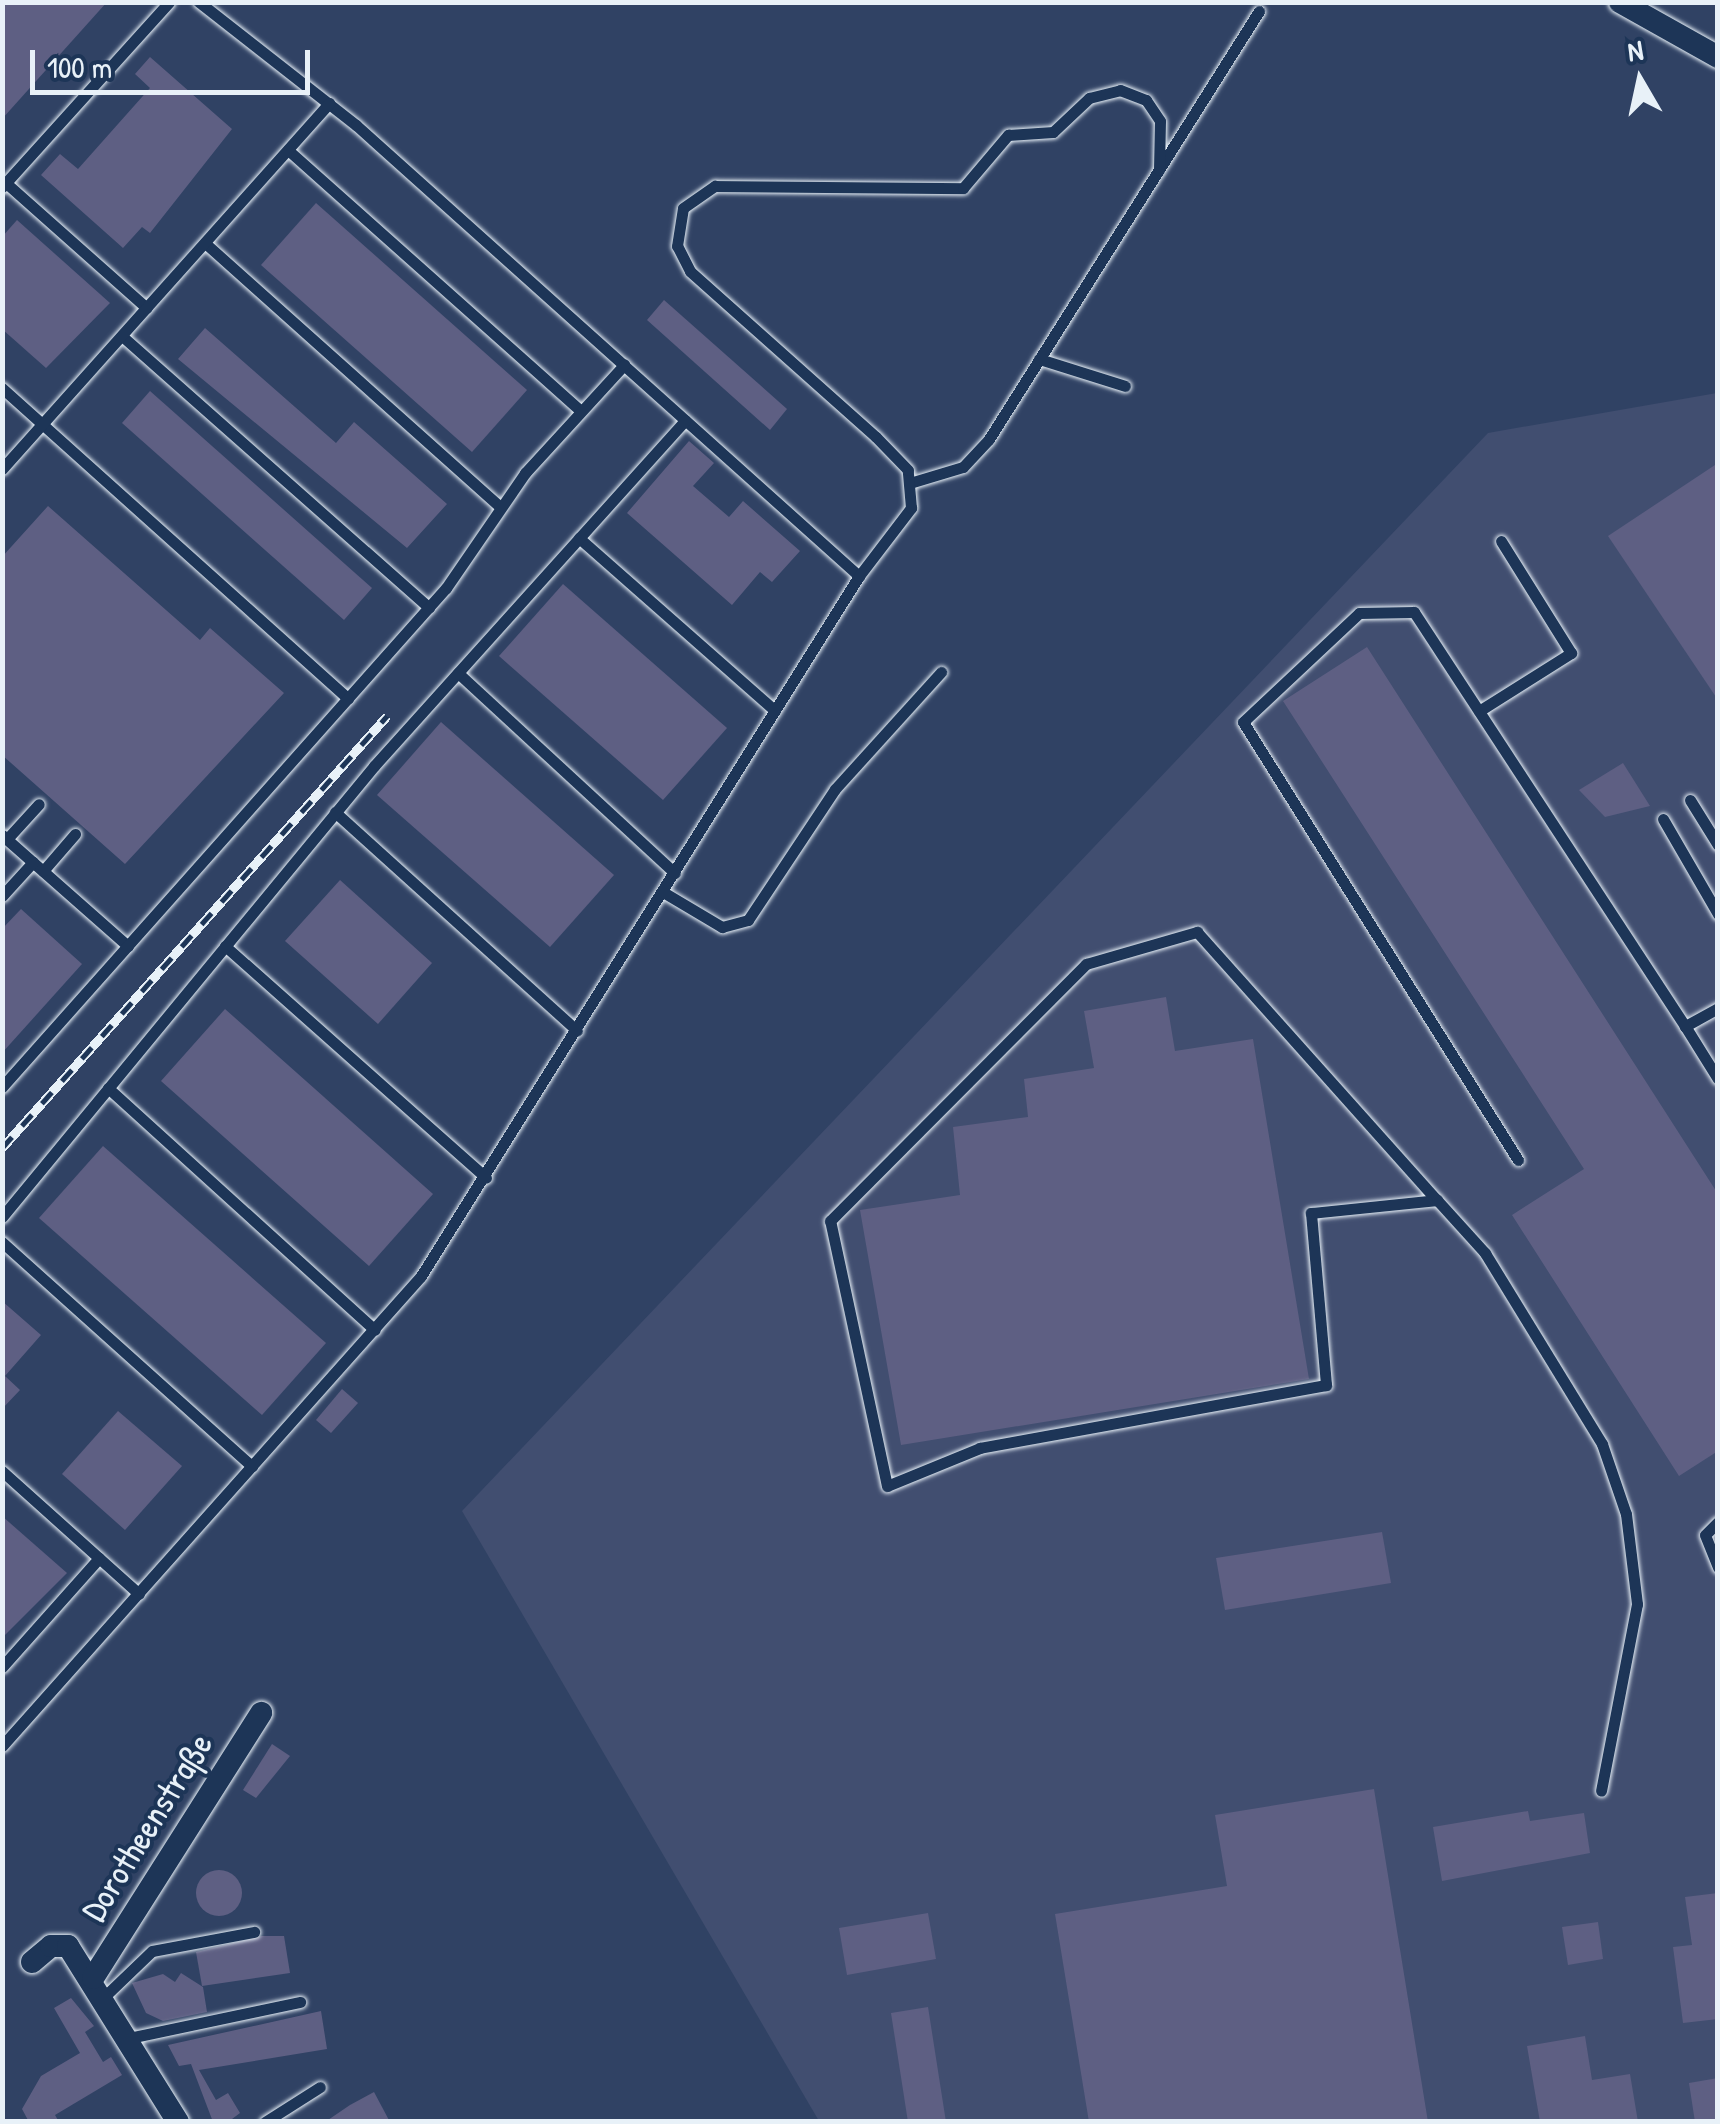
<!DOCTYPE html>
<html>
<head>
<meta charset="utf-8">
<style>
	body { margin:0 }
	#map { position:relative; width:1720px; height:2124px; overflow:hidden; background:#304264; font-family:"Patrick Hand",sans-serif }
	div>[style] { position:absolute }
	.built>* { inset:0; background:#414e70 }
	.building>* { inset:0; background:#5e5f83 }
	.round { border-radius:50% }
	.roads { filter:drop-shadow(0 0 2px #e8f1f8) drop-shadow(0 0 2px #e8f1f8) }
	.service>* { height:11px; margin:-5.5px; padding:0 5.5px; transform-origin:5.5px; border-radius:5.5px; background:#1d3557 }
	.minor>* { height:22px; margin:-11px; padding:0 11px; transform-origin:11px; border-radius:11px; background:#1d3557 }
	.rail>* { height:9px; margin-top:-4.5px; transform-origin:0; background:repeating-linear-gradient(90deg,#1d3557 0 15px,#e8f1f8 0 30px); box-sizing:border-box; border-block:2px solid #e8f1f8 }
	span { translate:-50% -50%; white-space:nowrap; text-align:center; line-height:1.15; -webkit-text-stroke:8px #1d3557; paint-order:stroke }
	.street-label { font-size:35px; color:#e8f1f8 }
	.frame { position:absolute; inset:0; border:5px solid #e8f1f8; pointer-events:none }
	.north { position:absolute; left:1590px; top:30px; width:100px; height:100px; -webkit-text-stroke:8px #1d3557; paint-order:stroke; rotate:351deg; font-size:28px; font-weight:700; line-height:40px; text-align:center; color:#e8f1f8 }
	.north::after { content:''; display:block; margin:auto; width:35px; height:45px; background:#e8f1f8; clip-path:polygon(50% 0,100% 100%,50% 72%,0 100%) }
	.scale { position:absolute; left:30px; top:50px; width:280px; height:45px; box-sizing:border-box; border:5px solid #e8f1f8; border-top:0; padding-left:12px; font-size:30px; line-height:35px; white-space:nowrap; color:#e8f1f8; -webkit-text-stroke:8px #1d3557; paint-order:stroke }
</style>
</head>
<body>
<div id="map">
	<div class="built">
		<div style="clip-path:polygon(1717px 393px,1717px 2121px,819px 2121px,462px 1511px,1488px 433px)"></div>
	</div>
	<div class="building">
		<div style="clip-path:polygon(2px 2px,107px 2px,2px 119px)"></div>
		<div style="clip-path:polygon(150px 57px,232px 129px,150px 233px,142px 227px,123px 248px,41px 175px,60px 154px,78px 169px,150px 88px,135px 74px)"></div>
		<div style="clip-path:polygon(316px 203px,527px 390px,472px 452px,261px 265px)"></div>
		<div style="clip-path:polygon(17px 220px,110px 303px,46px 368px,2px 329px,2px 237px)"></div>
		<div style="clip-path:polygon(664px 300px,787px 409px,770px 430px,647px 320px)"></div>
		<div style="clip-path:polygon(205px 328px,336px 443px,354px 422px,447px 504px,407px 548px,178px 359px)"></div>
		<div style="clip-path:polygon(150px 391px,372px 588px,344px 620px,122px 423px)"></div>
		<div style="clip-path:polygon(689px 441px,714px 463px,693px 486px,729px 517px,743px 501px,800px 551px,772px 582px,760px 572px,732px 605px,627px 513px)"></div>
		<div style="clip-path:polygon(1718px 463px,1718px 700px,1608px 536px)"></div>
		<div style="clip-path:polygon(48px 506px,200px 640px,210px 628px,284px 693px,125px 864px,2px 755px,2px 557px)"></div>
		<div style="clip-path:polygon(563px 584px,727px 728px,663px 800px,499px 656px)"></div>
		<div style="clip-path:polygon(1367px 647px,1718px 1194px,1718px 1451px,1679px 1476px,1512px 1215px,1584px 1169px,1283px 701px)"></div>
		<div style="clip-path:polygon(441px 722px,614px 875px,550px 947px,377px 795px)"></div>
		<div style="clip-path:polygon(1623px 763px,1650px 806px,1605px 817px,1579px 790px)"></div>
		<div style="clip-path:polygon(340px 880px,432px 963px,378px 1024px,285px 941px)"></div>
		<div style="clip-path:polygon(21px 909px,82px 964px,2px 1053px,2px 929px)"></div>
		<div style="clip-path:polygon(1166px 997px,1175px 1051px,1253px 1039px,1309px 1379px,901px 1445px,860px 1210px,960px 1195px,953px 1127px,1028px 1117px,1024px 1079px,1094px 1068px,1084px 1011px)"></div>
		<div style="clip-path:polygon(225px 1009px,433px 1194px,369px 1266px,161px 1081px)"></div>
		<div style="clip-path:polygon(103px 1146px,326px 1343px,262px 1415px,39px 1218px)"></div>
		<div style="clip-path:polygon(2px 1301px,41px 1335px,5px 1376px,20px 1390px,2px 1409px)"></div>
		<div style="clip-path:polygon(342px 1389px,358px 1403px,331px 1433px,316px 1420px)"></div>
		<div style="clip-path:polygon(118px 1411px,182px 1466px,125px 1530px,62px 1474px)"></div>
		<div style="clip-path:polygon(2px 1516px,67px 1573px,2px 1638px)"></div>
		<div style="clip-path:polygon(1382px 1532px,1391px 1583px,1225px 1610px,1216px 1558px)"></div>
		<div style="clip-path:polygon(272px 1744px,290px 1756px,256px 1798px,243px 1790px)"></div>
		<div style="clip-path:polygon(1374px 1789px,1428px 2122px,1089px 2122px,1055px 1914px,1227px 1886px,1215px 1815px)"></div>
		<div style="clip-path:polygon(1528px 1811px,1530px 1821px,1584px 1813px,1590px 1853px,1442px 1881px,1433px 1827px)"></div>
		<div class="round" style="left:196px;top:1870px;width:46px;height:46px"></div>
		<div style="clip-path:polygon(1718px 1893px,1718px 2019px,1683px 2023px,1673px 1947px,1692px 1945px,1685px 1897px)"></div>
		<div style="clip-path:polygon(928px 1913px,936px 1959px,847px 1975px,839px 1928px)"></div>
		<div style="clip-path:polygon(1598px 1922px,1603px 1959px,1568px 1965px,1562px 1927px)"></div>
		<div style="clip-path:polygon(262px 1936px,284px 1936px,290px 1973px,202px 1986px,196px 1952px)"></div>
		<div style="clip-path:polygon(181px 1973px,203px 1987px,207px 2012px,163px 2021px,146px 2013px,132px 1983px,163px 1974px,175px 1982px)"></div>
		<div style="clip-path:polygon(71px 1998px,94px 2026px,85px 2032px,103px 2062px,111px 2057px,122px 2075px,55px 2115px,59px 2122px,29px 2122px,22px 2109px,41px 2076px,80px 2053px,54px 2008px)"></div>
		<div style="clip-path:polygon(928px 2007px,946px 2122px,908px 2122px,891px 2013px)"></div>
		<div style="clip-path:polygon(321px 2011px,327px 2049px,199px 2070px,216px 2100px,228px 2093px,240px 2113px,228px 2122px,213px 2122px,191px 2064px,179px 2066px,168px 2045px)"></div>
		<div style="clip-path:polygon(1585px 2036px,1592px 2080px,1630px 2074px,1638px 2122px,1540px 2122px,1527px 2046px)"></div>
		<div style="clip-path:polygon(1718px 2078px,1718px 2122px,1695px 2122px,1689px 2083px)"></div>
		<div style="clip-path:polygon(374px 2092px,390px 2122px,325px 2122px,350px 2105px)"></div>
	</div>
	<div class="roads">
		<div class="service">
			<div style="left:199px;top:2px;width:199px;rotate:38.1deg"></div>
			<div style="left:356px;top:125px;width:676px;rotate:41.88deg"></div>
			<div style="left:288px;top:150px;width:392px;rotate:41.7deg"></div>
			<div style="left:6px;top:183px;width:188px;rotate:41.6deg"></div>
			<div style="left:2px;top:187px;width:249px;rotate:-47.9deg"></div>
			<div style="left:205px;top:243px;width:394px;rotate:41.8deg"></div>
			<div style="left:122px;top:336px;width:410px;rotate:41.5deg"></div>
			<div style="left:1039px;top:359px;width:90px;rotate:17.4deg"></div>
			<div style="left:2px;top:388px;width:465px;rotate:41.9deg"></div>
			<div style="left:2px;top:469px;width:491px;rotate:-48.2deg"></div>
			<div style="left:913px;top:482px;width:52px;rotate:-16.7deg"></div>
			<div style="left:963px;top:467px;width:38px;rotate:-47deg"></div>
			<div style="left:989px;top:439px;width:506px;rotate:-57.75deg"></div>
			<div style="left:579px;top:538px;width:261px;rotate:41.4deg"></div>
			<div style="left:458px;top:673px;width:295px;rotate:42.7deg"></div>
			<div style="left:1479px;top:711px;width:109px;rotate:-32.2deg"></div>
			<div style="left:1571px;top:653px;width:132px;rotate:-122deg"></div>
			<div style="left:1690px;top:800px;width:53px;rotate:58.1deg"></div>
			<div style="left:335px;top:812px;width:326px;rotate:42.1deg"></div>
			<div style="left:1663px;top:819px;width:110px;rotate:59.9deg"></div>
			<div style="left:2px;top:835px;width:168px;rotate:41.4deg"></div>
			<div style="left:7px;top:839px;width:47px;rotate:-47.6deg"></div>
			<div style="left:43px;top:871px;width:49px;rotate:-49.1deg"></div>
			<div style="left:663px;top:892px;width:69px;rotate:30.7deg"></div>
			<div style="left:722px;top:927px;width:27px;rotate:-15deg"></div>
			<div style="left:748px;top:920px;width:157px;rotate:-56.4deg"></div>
			<div style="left:835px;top:789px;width:158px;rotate:-47.8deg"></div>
			<div style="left:2px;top:896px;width:46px;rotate:-47.6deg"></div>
			<div style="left:225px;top:946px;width:349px;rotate:41.6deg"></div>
			<div style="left:1718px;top:1008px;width:38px;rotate:151deg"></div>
			<div style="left:1685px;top:1026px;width:62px;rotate:58.1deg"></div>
			<div style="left:2px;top:1087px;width:668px;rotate:-48.34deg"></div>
			<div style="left:446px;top:588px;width:140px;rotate:-55.5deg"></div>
			<div style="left:525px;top:473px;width:147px;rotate:-47.5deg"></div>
			<div style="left:108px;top:1088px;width:360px;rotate:42.2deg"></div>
			<div style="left:1518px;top:1160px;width:517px;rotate:-122.12deg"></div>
			<div style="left:1243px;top:722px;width:159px;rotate:-43.2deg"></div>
			<div style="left:1359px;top:613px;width:55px;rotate:-1deg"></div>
			<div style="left:1414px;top:612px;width:495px;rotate:56.8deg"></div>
			<div style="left:1437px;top:1200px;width:127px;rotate:174.1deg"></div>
			<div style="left:1311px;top:1213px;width:173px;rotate:85deg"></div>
			<div style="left:1326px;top:1385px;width:352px;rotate:169.7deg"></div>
			<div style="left:980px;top:1448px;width:100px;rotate:157.8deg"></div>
			<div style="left:887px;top:1486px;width:271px;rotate:-102.1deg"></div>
			<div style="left:830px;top:1221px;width:363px;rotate:-45.1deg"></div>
			<div style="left:1086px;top:964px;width:116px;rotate:-16.1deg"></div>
			<div style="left:1197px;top:932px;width:360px;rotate:48.2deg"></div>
			<div style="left:1437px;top:1200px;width:72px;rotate:47.8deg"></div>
			<div style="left:1485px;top:1253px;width:224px;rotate:58.5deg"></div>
			<div style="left:1602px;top:1444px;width:74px;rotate:71.1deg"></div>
			<div style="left:1626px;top:1514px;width:91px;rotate:83deg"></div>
			<div style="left:1637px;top:1604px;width:190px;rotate:100.9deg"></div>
			<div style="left:2px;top:1217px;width:585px;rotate:-50.48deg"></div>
			<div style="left:374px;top:766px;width:465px;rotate:-48deg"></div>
			<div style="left:2px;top:1242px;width:336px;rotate:41.9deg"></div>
			<div style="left:2px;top:1471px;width:184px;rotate:41.9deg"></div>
			<div style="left:1718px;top:1522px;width:18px;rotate:135deg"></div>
			<div style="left:1705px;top:1535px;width:35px;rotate:68deg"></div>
			<div style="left:2px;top:1667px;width:146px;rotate:-48.3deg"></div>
			<div style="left:2px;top:1746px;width:630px;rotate:-48.28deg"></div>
			<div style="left:421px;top:1276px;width:826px;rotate:-57.97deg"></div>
			<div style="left:859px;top:576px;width:86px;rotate:-52.6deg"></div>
			<div style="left:911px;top:508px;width:38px;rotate:-95deg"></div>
			<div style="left:908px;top:470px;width:46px;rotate:-134.1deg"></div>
			<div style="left:876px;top:437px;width:249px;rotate:-138.3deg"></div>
			<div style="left:690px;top:271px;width:28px;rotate:-117deg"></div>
			<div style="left:677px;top:246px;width:38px;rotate:-81deg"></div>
			<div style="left:683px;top:208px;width:39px;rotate:-35deg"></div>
			<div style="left:715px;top:186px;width:248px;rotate:0.5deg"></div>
			<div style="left:963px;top:188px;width:70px;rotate:-49.7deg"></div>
			<div style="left:1008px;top:135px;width:45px;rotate:-3.8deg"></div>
			<div style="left:1053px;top:132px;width:50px;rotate:-43.4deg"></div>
			<div style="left:1089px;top:98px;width:32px;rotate:-14deg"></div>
			<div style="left:1120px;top:90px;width:28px;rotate:21deg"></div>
			<div style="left:1146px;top:100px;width:25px;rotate:56deg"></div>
			<div style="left:1160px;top:121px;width:49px;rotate:91.2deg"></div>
			<div style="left:104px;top:1997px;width:66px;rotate:-43.8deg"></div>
			<div style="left:152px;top:1951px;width:104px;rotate:-10.6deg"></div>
			<div style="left:129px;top:2038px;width:175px;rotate:-11.9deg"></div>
			<div style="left:265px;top:2122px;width:65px;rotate:-32.5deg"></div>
		</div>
		<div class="minor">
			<div style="left:1620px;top:2px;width:112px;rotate:29.3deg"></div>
			<div style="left:32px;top:1962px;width:25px;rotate:-40deg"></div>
			<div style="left:51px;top:1946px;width:17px"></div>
			<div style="left:68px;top:1946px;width:208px;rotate:58deg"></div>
			<div style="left:93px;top:1978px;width:314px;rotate:-57.6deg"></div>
		</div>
	</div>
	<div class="rail">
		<div style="left:2px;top:1148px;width:579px;rotate:-48.29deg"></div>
	</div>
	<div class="street-label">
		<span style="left:147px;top:1827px;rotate:-58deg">Dorotheenstraße</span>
	</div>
	<div class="frame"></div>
	<div class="north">N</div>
	<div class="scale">100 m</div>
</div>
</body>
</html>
